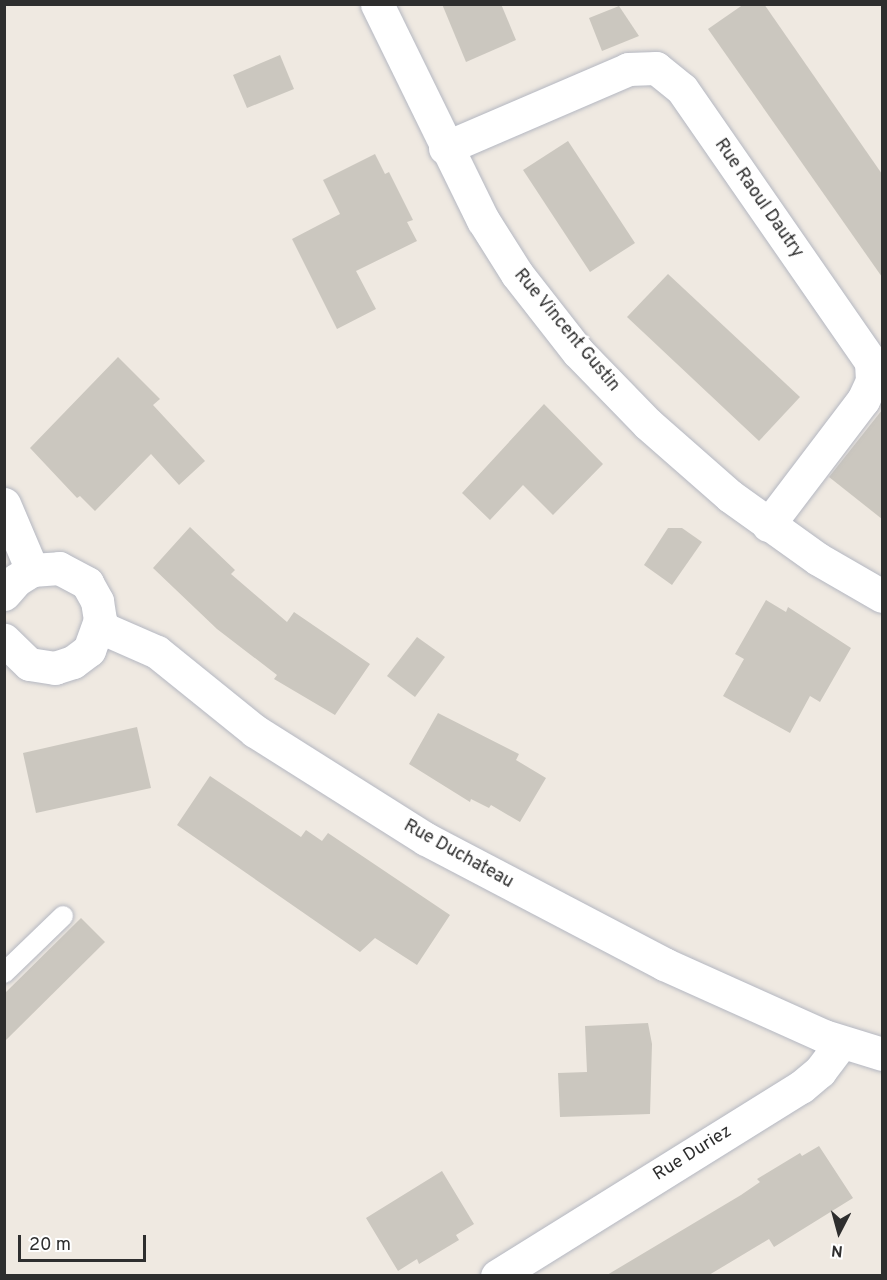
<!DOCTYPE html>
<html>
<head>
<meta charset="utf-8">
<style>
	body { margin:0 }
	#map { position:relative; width:887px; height:1280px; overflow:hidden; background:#efe9e1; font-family:Overpass,sans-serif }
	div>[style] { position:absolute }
	.building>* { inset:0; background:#cbc7bf }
	.roads { filter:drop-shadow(0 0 2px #b4b7c1) drop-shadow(0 0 2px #b4b7c1) }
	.lane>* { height:20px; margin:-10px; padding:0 10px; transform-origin:10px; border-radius:10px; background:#fff }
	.street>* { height:33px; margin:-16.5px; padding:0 16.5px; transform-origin:16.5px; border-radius:16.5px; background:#fff }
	span { translate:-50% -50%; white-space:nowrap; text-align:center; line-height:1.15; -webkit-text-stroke:5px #fff; paint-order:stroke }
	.street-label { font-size:18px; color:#2e2e2e }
	.frame { position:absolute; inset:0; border:6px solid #2e2e2e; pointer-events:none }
	.north { position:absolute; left:809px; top:1202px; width:60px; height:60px; -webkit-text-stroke:4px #fff; paint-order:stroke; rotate:186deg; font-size:16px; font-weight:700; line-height:24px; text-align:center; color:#2e2e2e }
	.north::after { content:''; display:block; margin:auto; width:21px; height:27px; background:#2e2e2e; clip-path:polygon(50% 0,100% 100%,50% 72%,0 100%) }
	.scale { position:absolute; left:18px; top:1235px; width:128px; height:27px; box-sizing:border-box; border:3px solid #2e2e2e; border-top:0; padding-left:8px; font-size:18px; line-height:21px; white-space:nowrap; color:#2e2e2e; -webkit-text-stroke:4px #fff; paint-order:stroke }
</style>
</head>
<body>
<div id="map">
	<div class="building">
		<div style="clip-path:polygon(442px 4px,501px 4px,516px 40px,466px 62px)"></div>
		<div style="clip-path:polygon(744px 4px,764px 4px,882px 174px,882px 277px,708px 29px)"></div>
		<div style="clip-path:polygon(619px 6px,639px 36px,602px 51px,589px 18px)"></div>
		<div style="clip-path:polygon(280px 55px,294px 89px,247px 108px,233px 75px)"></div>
		<div style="clip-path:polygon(568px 141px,635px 243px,590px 272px,523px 170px)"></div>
		<div style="clip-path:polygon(375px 154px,385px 174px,389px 172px,413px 220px,407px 222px,417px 241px,356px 271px,376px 309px,337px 329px,292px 239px,340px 214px,323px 180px)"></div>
		<div style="clip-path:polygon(668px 274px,800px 397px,759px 441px,627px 317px)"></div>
		<div style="clip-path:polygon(118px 357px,160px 399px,153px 405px,205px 461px,179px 485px,151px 454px,95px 511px,80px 496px,77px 498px,30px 448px)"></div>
		<div style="clip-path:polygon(544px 404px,603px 464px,553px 515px,523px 485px,490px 520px,462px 493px)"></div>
		<div style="clip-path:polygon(882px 410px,882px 519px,829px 477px)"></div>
		<div style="clip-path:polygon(190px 527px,235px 570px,231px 574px,287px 622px,294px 612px,370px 664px,335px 715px,274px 679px,277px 675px,217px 629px,153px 568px)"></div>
		<div style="clip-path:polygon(668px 528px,682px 528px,702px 542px,672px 585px,644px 565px)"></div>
		<div style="clip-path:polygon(766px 600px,786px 612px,788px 607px,851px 648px,820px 702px,810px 696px,790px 733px,723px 696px,744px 659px,735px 654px)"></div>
		<div style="clip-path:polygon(417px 637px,445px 657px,415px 697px,387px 676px)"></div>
		<div style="clip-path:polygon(438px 713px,519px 754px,516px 760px,546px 778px,520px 822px,491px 805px,489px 808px,471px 799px,470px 802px,409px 764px)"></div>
		<div style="clip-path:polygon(137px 727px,151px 788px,36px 813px,23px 753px)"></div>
		<div style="clip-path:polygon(210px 776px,301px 837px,306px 830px,322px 841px,328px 833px,450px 915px,417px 965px,375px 938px,360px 952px,177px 825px)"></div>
		<div style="clip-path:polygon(81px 918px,105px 942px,4px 1042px,4px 994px)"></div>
		<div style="clip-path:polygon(648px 1023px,652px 1044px,650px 1114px,560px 1117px,558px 1073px,587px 1072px,585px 1026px)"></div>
		<div style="clip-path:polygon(819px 1146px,853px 1198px,774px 1247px,769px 1239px,709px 1275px,607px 1275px,741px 1195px,760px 1182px,757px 1179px,800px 1153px,802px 1156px)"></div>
		<div style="clip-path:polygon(442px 1171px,474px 1224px,456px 1235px,459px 1240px,419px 1264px,417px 1259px,398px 1271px,366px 1218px)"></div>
	</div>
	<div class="roads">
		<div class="lane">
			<div style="left:4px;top:973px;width:82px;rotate:-44deg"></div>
		</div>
		<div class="street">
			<div style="left:377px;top:4px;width:241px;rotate:63.9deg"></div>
			<div style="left:483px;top:220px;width:64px;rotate:57.8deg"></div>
			<div style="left:517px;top:274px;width:99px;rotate:52deg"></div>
			<div style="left:578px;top:352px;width:100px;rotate:45.8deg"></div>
			<div style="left:648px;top:424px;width:109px;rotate:41.3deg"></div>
			<div style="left:730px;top:496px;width:108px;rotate:35.6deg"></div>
			<div style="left:818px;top:559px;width:74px;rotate:30deg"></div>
			<div style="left:445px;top:148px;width:199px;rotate:-23.3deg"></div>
			<div style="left:628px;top:69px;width:28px;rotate:-2deg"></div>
			<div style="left:656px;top:68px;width:33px;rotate:39deg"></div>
			<div style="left:682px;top:89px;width:332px;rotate:55.3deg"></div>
			<div style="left:871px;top:362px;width:19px;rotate:87deg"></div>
			<div style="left:872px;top:381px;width:21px;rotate:115deg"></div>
			<div style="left:863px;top:400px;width:157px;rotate:127.2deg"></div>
			<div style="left:4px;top:504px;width:72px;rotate:67deg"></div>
			<div style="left:4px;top:594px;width:18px;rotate:-49deg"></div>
			<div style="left:16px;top:580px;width:19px;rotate:-32deg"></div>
			<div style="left:32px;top:570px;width:27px;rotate:-4deg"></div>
			<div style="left:59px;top:568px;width:32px;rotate:28deg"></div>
			<div style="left:87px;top:583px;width:21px;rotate:61deg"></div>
			<div style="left:97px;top:601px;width:19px;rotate:81deg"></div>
			<div style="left:100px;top:620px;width:32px;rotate:110deg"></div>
			<div style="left:89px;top:650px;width:20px;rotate:143deg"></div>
			<div style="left:73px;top:662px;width:19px;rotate:162deg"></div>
			<div style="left:55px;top:668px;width:26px;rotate:-171deg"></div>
			<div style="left:29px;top:664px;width:35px;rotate:-136deg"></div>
			<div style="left:100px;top:627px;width:62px;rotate:23.7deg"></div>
			<div style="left:157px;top:652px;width:126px;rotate:38.9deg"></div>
			<div style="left:255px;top:731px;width:202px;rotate:32.3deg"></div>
			<div style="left:426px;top:839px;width:269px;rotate:27.7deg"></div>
			<div style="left:664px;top:964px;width:175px;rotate:24.2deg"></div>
			<div style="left:824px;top:1036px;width:61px;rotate:17.2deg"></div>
			<div style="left:497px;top:1276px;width:358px;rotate:-31.9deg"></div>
			<div style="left:801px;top:1087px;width:25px;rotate:-40deg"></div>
			<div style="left:820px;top:1071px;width:35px;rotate:-53deg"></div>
		</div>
	</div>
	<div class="street-label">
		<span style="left:758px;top:199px;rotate:55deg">Rue Raoul Dautry</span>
		<span style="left:566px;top:331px;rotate:50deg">Rue Vincent Gustin</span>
		<span style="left:458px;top:855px;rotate:29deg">Rue Duchateau</span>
		<span style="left:693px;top:1154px;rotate:-32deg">Rue Duriez</span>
	</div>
	<div class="frame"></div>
	<div class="north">N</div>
	<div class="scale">20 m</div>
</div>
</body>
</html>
